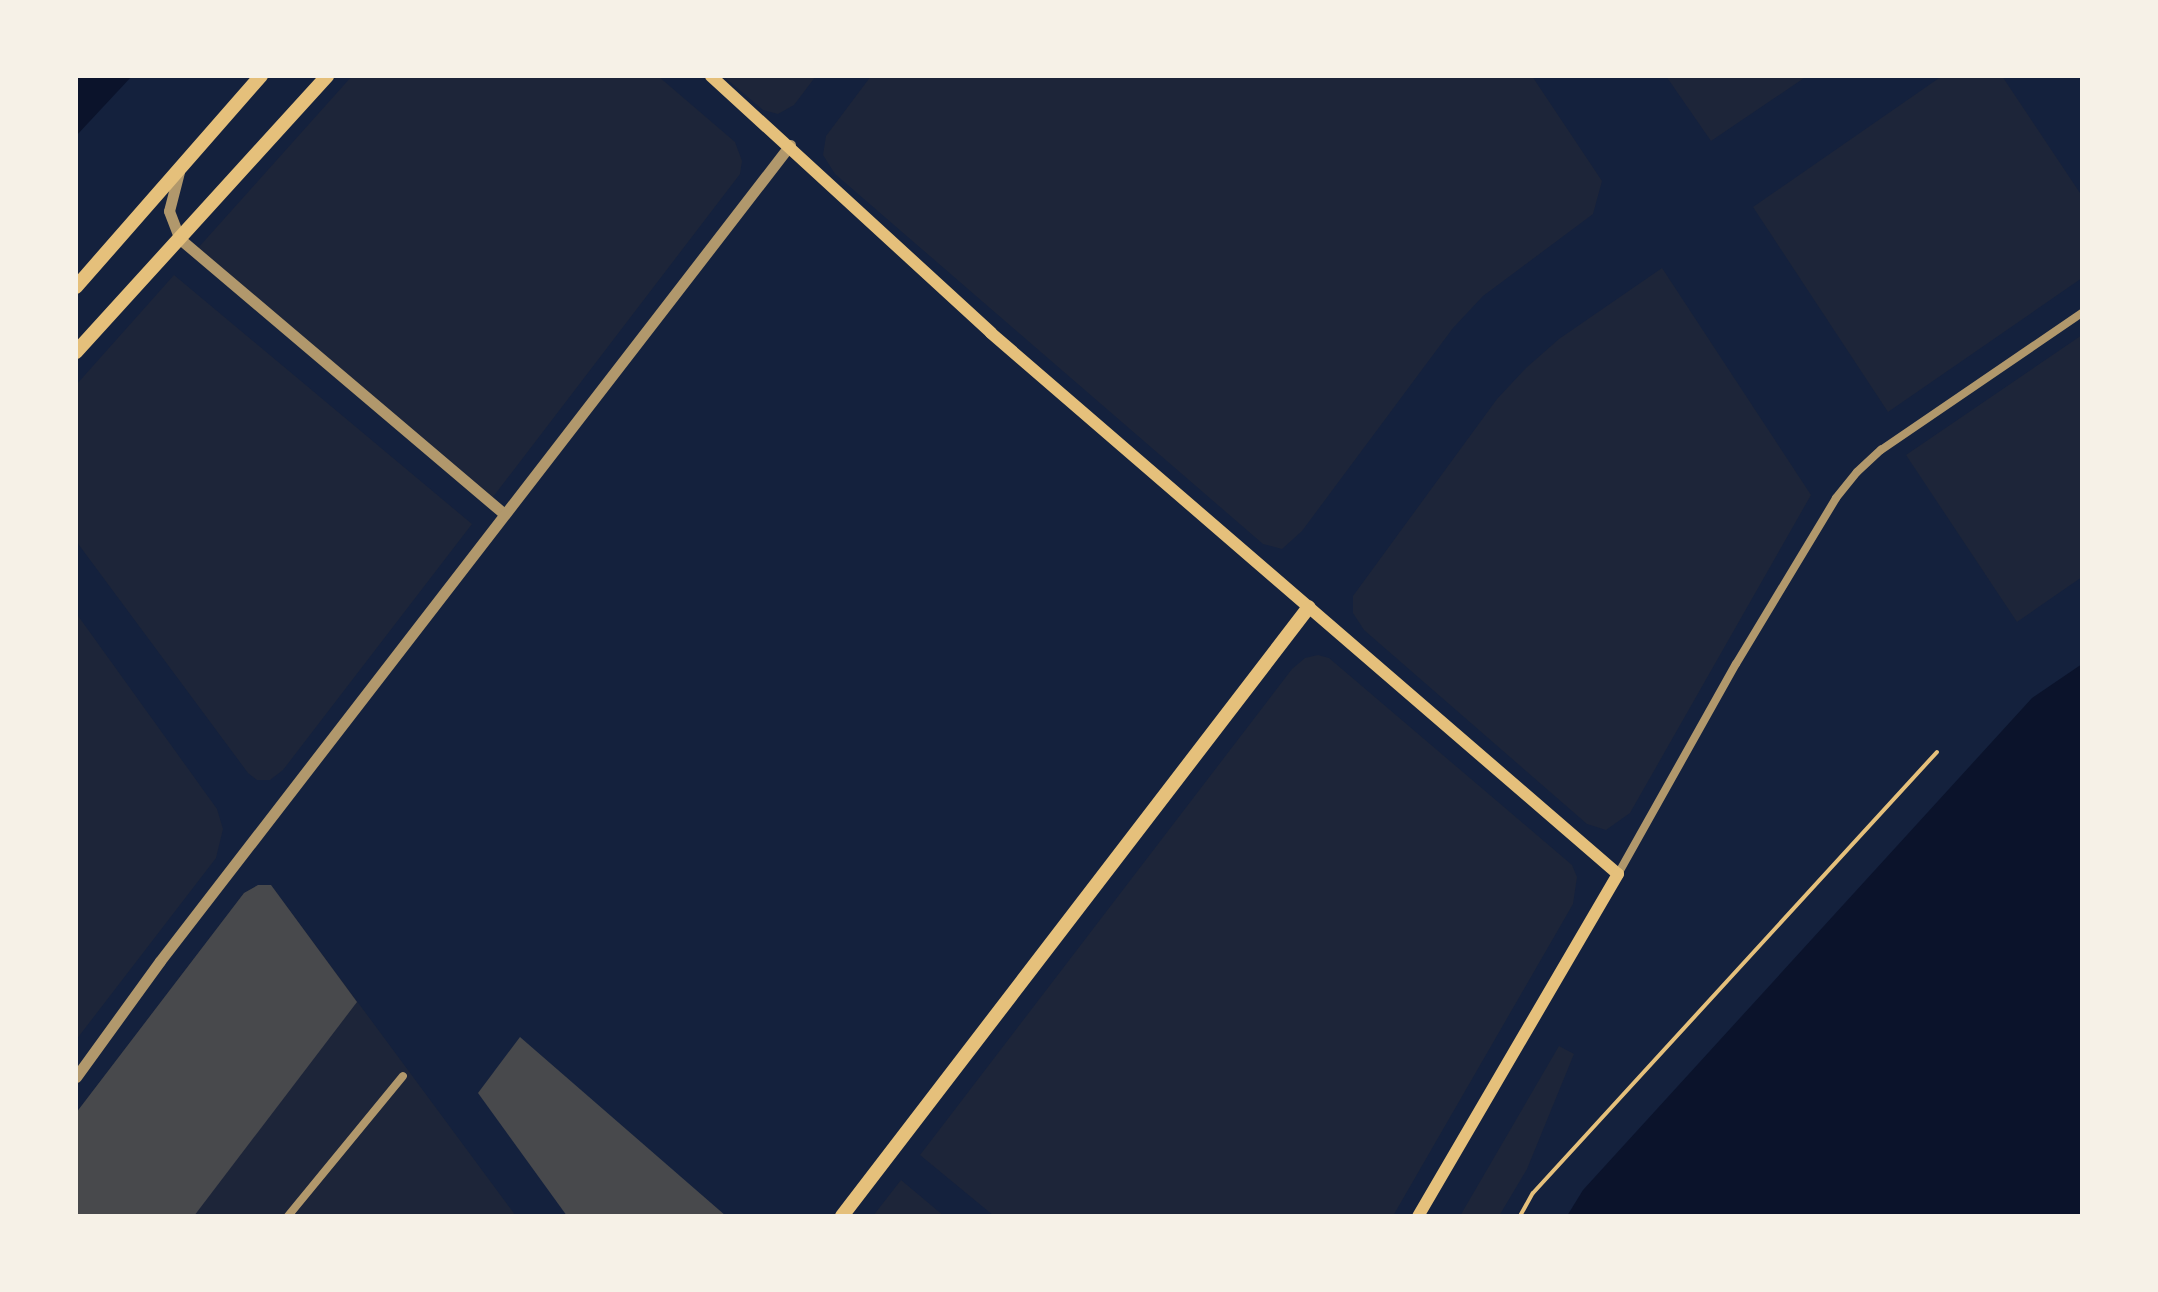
<!DOCTYPE html>
<html>
<head>
<meta charset="utf-8">
<style>
	body { margin:0 }
	#map { position:relative; width:2158px; height:1292px; overflow:hidden; background:#14213d; font-family:"Exo 2",sans-serif }
	div>[style] { position:absolute }
	.green>* { inset:0; background:#1d2539 }
	.water>* { inset:0; background:#0b132b }
	.building>* { inset:0; background:#48494c }
	.path>* { height:4px; margin:-2px; padding:0 2px; transform-origin:2px; border-radius:2px; background:#e5c07b }
	.minor>* { height:8px; margin:-4px; padding:0 4px; transform-origin:4px; border-radius:4px; background:#b1986c }
	.tertiary>* { height:11px; margin:-5.5px; padding:0 5.5px; transform-origin:5.5px; border-radius:5.5px; background:#b1986c }
	.secondary>* { height:12px; margin:-6px; padding:0 6px; transform-origin:6px; border-radius:6px; background:#e5c07b }
	.primary>* { height:14px; margin:-7px; padding:0 7px; transform-origin:7px; border-radius:7px; background:#e5c07b }
	span { translate:-50% -50%; white-space:nowrap; text-align:center; line-height:1.15; -webkit-text-stroke:8px #f6f1e7; paint-order:stroke }
	.frame { position:absolute; inset:0; border:78px solid #f6f1e7; pointer-events:none }
</style>
</head>
<body>
<div id="map">
	<div class="green">
		<div style="clip-path:polygon(352px 76px,658px 76px,735px 142px,742px 161px,740px 174px,493px 497px,198px 248px)"></div>
		<div style="clip-path:polygon(723px 76px,816px 76px,794px 105px,778px 114px,763px 110px)"></div>
		<div style="clip-path:polygon(871px 76px,1532px 76px,1602px 181px,1593px 214px,1483px 296px,1453px 328px,1302px 531px,1282px 549px,1263px 544px,835px 174px,823px 155px,826px 136px)"></div>
		<div style="clip-path:polygon(1666px 76px,1807px 76px,1711px 141px)"></div>
		<div style="clip-path:polygon(1942px 76px,2002px 76px,2082px 196px,2082px 278px,1888px 412px,1753px 207px)"></div>
		<div style="clip-path:polygon(1662px 268px,1811px 495px,1630px 813px,1606px 830px,1587px 824px,1364px 630px,1353px 613px,1353px 596px,1497px 399px,1526px 368px,1559px 339px)"></div>
		<div style="clip-path:polygon(174px 275px,472px 524px,283px 770px,270px 780px,257px 780px,248px 773px,76px 541px,76px 385px)"></div>
		<div style="clip-path:polygon(2082px 335px,2082px 577px,2017px 622px,1906px 455px)"></div>
		<div style="clip-path:polygon(76px 613px,217px 809px,223px 829px,216px 858px,76px 1040px)"></div>
		<div style="clip-path:polygon(1318px 655px,1329px 658px,1572px 865px,1577px 877px,1573px 904px,1393px 1216px,994px 1216px,920px 1155px,1292px 669px,1305px 658px)"></div>
		<div style="clip-path:polygon(258px 885px,271px 885px,516px 1216px,76px 1216px,76px 1113px,244px 893px)"></div>
		<div style="clip-path:polygon(1559px 1046px,1574px 1054px,1527px 1169px,1499px 1216px,1460px 1216px)"></div>
		<div style="clip-path:polygon(901px 1180px,944px 1216px,873px 1216px)"></div>
	</div>
	<div class="water">
		<div style="clip-path:polygon(76px 76px,132px 76px,76px 136px)"></div>
		<div style="clip-path:polygon(2082px 664px,2082px 1216px,1567px 1216px,1583px 1190px,2032px 698px)"></div>
	</div>
	<div class="building">
		<div style="clip-path:polygon(258px 885px,271px 885px,357px 1002px,194px 1216px,76px 1216px,76px 1113px,244px 893px)"></div>
		<div style="clip-path:polygon(520px 1037px,726px 1216px,567px 1216px,478px 1093px)"></div>
	</div>
	<div class="path">
		<div style="left:1520px;top:1216px;width:26px;rotate:-61deg"></div>
		<div style="left:1533px;top:1193px;width:598px;rotate:-47.51deg"></div>
	</div>
	<div class="minor">
		<div style="left:1618px;top:874px;width:241px;rotate:-60.7deg"></div>
		<div style="left:1736px;top:664px;width:194px;rotate:-58.9deg"></div>
		<div style="left:1836px;top:498px;width:33px;rotate:-51deg"></div>
		<div style="left:1857px;top:472px;width:33px;rotate:-43deg"></div>
		<div style="left:1881px;top:450px;width:243px;rotate:-34.3deg"></div>
		<div style="left:288px;top:1216px;width:181px;rotate:-50.6deg"></div>
	</div>
	<div class="tertiary">
		<div style="left:179px;top:172px;width:40px;rotate:104.4deg"></div>
		<div style="left:169px;top:211px;width:30px;rotate:69deg"></div>
		<div style="left:180px;top:239px;width:425px;rotate:40.3deg"></div>
		<div style="left:76px;top:1077px;width:143px;rotate:-54.1deg"></div>
		<div style="left:160px;top:961px;width:1031px;rotate:-52.33deg"></div>
	</div>
	<div class="secondary">
		<div style="left:711px;top:76px;width:380px;rotate:42.5deg"></div>
		<div style="left:991px;top:333px;width:828px;rotate:40.79deg"></div>
		<div style="left:1618px;top:874px;width:396px;rotate:120.3deg"></div>
	</div>
	<div class="primary">
		<div style="left:76px;top:287px;width:281px;rotate:-48.8deg"></div>
		<div style="left:76px;top:352px;width:373px;rotate:-47.7deg"></div>
		<div style="left:842px;top:1216px;width:767px;rotate:-52.52deg"></div>
	</div>
	<div class="frame"></div>
</div>
</body>
</html>
